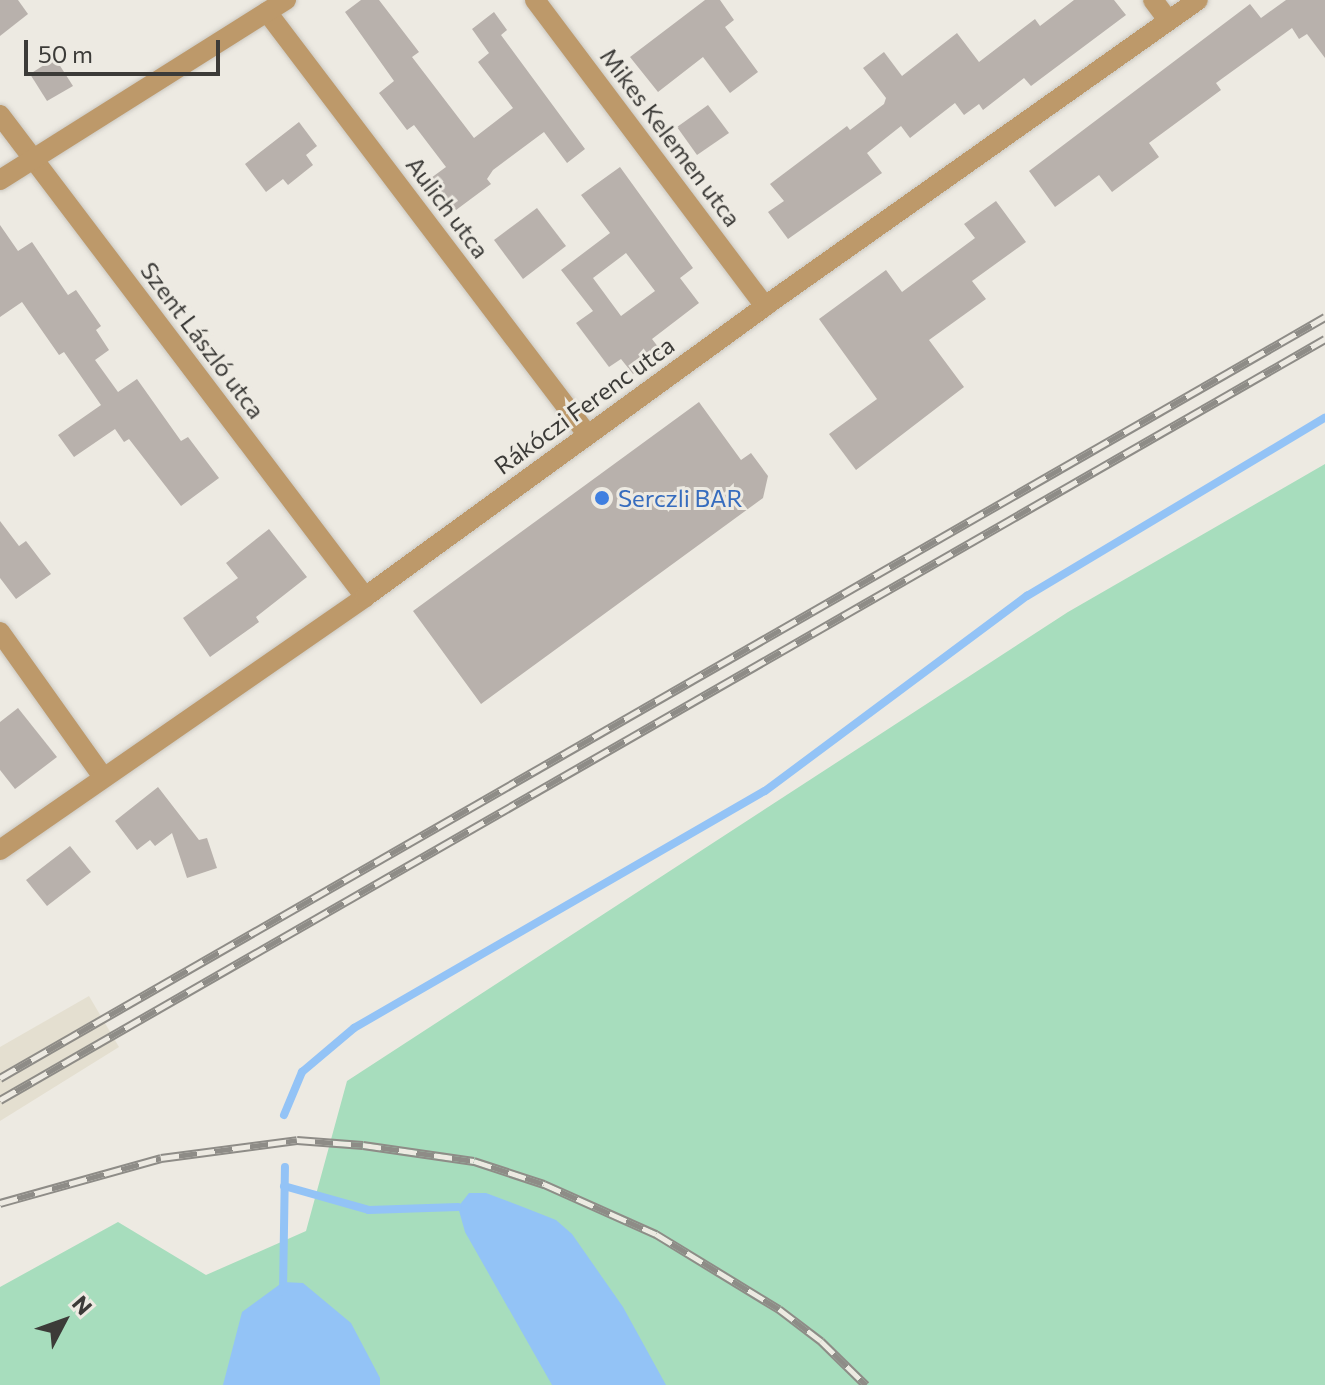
<!DOCTYPE html>
<html>
<head>
<meta charset="utf-8">
<style>
	body { margin:0 }
	#map { position:relative; width:1325px; height:1385px; overflow:hidden; background:#edeae2; font-family:Commissioner,sans-serif }
	div>[style] { position:absolute }
	.built>* { inset:0; background:#e4dfd0 }
	.green>* { inset:0; background:#a7ddbd }
	.water>* { inset:0; background:#93c3f6 }
	.stream>* { height:8px; margin:-4px; padding:0 4px; transform-origin:4px; border-radius:4px; background:#93c3f6 }
	.building>* { inset:0; background:#b8b1ac }
	.roads { filter:drop-shadow(0 0 2px #cac7c0) drop-shadow(0 0 2px #cac7c0) }
	.street>* { height:20px; margin:-10px; padding:0 10px; transform-origin:10px; border-radius:10px; background:#bd996a }
	.rail>* { height:9px; margin-top:-4.5px; transform-origin:0; background:repeating-linear-gradient(90deg,#edeae2 0 18px,#8e8c87 0 36px); box-sizing:border-box; border-block:2px solid #8e8c87 }
	.dots>* { width:22px; height:22px; translate:-50% -50%; box-sizing:border-box; border:4px solid #edeae2; border-radius:50% }
	span { translate:-50% -50%; white-space:nowrap; text-align:center; line-height:1.15; -webkit-text-stroke:6px #edeae2; paint-order:stroke }
	.street-label { font-size:24px; color:#3c3b38 }
	.shop-label { font-size:24px; color:#366cbe }
	.left { translate:0 -50%; text-align:left }
	.north { position:absolute; left:24px; top:1281px; width:80px; height:80px; -webkit-text-stroke:6px #edeae2; paint-order:stroke; rotate:49deg; font-size:22px; font-weight:700; line-height:32px; text-align:center; color:#3c3b38 }
	.north::after { content:''; display:block; margin:auto; width:28px; height:36px; background:#3c3b38; clip-path:polygon(50% 0,100% 100%,50% 72%,0 100%) }
	.scale { position:absolute; left:24px; top:40px; width:196px; height:36px; box-sizing:border-box; border:4px solid #3c3b38; border-top:0; padding-left:10px; font-size:24px; line-height:28px; white-space:nowrap; color:#3c3b38; -webkit-text-stroke:6px #edeae2; paint-order:stroke }
</style>
</head>
<body>
<div id="map">
	<div class="built">
		<div style="clip-path:polygon(89px 996px,119px 1047px,0 1121px,0 1047px)"></div>
	</div>
	<div class="green">
		<div style="clip-path:polygon(1325px 464px,1325px 1385px,0 1385px,0 1287px,118px 1222px,206px 1275px,306px 1231px,347px 1081px,1068px 612px)"></div>
	</div>
	<div class="water">
		<div style="clip-path:polygon(469px 1193px,486px 1193px,523px 1207px,556px 1220px,572px 1234px,623px 1307px,666px 1385px,552px 1385px,465px 1232px,458px 1207px)"></div>
		<div style="clip-path:polygon(283px 1282px,303px 1283px,351px 1323px,380px 1378px,380px 1385px,223px 1385px,242px 1312px)"></div>
	</div>
	<div class="stream">
		<div style="left:284px;top:1115px;width:47px;rotate:-67.3deg"></div>
		<div style="left:302px;top:1072px;width:68px;rotate:-40.2deg"></div>
		<div style="left:354px;top:1028px;width:474px;rotate:-30deg"></div>
		<div style="left:765px;top:791px;width:327px;rotate:-36.7deg"></div>
		<div style="left:1027px;top:596px;width:347px;rotate:-30.9deg"></div>
		<div style="left:284px;top:1186px;width:88px;rotate:15.8deg"></div>
		<div style="left:369px;top:1210px;width:89px;rotate:-1.9deg"></div>
		<div style="left:283px;top:1292px;width:125px;rotate:-89.1deg"></div>
	</div>
	<div class="building">
		<div style="clip-path:polygon(0 0,18px 0,28px 14px,0 36px)"></div>
		<div style="clip-path:polygon(361px 0,379px 0,419px 52px,412px 57px,474px 138px,513px 108px,478px 62px,489px 53px,472px 29px,494px 12px,507px 30px,501px 35px,585px 149px,567px 163px,544px 132px,493px 170px,487px 179px,491px 184px,456px 210px,431px 178px,446px 167px,414px 125px,407px 130px,379px 93px,394px 81px,345px 12px)"></div>
		<div style="clip-path:polygon(705px 0,720px 0,734px 20px,725px 27px,758px 72px,730px 93px,703px 57px,658px 92px,630px 57px)"></div>
		<div style="clip-path:polygon(1074px 0,1114px 0,1126px 15px,1031px 86px,1024px 78px,983px 110px,979px 104px,964px 115px,955px 103px,910px 138px,901px 126px,867px 153px,882px 173px,788px 239px,768px 212px,784px 201px,770px 184px,847px 126px,850px 130px,884px 104px,886px 98px,863px 68px,884px 52px,902px 76px,957px 33px,979px 62px,1035px 19px,1040px 26px)"></div>
		<div style="clip-path:polygon(1286px 0,1325px 0,1325px 58px,1307px 34px,1299px 39px,1292px 28px,1216px 83px,1221px 90px,1149px 143px,1159px 157px,1112px 192px,1099px 175px,1055px 207px,1029px 171px,1250px 4px,1261px 18px)"></div>
		<div style="clip-path:polygon(55px 58px,73px 86px,47px 101px,30px 74px)"></div>
		<div style="clip-path:polygon(708px 105px,729px 133px,697px 155px,677px 127px)"></div>
		<div style="clip-path:polygon(299px 122px,317px 146px,306px 155px,313px 165px,288px 185px,283px 179px,266px 192px,245px 164px)"></div>
		<div style="clip-path:polygon(evenodd,620px 167px,693px 268px,680px 278px,699px 303px,652px 339px,662px 352px,633px 374px,621px 359px,609px 367px,576px 323px,593px 311px,561px 270px,610px 233px,581px 195px,620px 167px,626px 253px,655px 291px,621px 316px,593px 278px,626px 253px)"></div>
		<div style="clip-path:polygon(996px 201px,1026px 242px,972px 281px,986px 299px,929px 340px,964px 387px,856px 470px,829px 434px,877px 399px,819px 319px,886px 270px,902px 292px,975px 238px,964px 224px)"></div>
		<div style="clip-path:polygon(537px 208px,566px 246px,523px 279px,494px 240px)"></div>
		<div style="clip-path:polygon(0 225px,18px 251px,32px 242px,68px 295px,76px 290px,101px 326px,96px 330px,109px 350px,95px 360px,118px 392px,137px 379px,181px 441px,188px 437px,219px 478px,181px 506px,129px 439px,124px 442px,115px 429px,74px 457px,58px 435px,101px 405px,64px 352px,59px 355px,22px 302px,0 317px)"></div>
		<div style="clip-path:polygon(699px 402px,741px 460px,751px 453px,768px 476px,763px 498px,481px 704px,413px 611px)"></div>
		<div style="clip-path:polygon(0 521px,19px 546px,26px 541px,51px 574px,16px 599px,0 578px)"></div>
		<div style="clip-path:polygon(269px 529px,307px 577px,256px 617px,259px 622px,210px 657px,183px 618px,238px 578px,226px 563px)"></div>
		<div style="clip-path:polygon(18px 708px,57px 757px,15px 789px,0 770px,0 722px)"></div>
		<div style="clip-path:polygon(158px 787px,199px 840px,207px 838px,217px 868px,187px 878px,172px 833px,155px 846px,150px 840px,137px 850px,115px 821px)"></div>
		<div style="clip-path:polygon(70px 846px,91px 872px,47px 906px,26px 880px)"></div>
	</div>
	<div class="roads">
		<div class="street">
			<div style="left:535px;top:0;width:383px;rotate:53.1deg"></div>
			<div style="left:1153px;top:0;width:25px;rotate:53deg"></div>
			<div style="left:267px;top:12px;width:530px;rotate:52.83deg"></div>
			<div style="left:0;top:115px;width:605px;rotate:52.86deg"></div>
			<div style="left:0;top:180px;width:338px;rotate:-32.2deg"></div>
			<div style="left:0;top:632px;width:178px;rotate:54.6deg"></div>
			<div style="left:0;top:850px;width:444px;rotate:-34.7deg"></div>
			<div style="left:365px;top:597px;width:495px;rotate:-36deg"></div>
			<div style="left:765px;top:306px;width:530px;rotate:-35.25deg"></div>
		</div>
	</div>
	<div class="rail">
		<div style="left:0;top:1078px;width:1528px;rotate:-29.87deg"></div>
		<div style="left:0;top:1100px;width:1528px;rotate:-29.87deg"></div>
		<div style="left:0;top:1203px;width:167px;rotate:-15.6deg"></div>
		<div style="left:161px;top:1158px;width:137px;rotate:-7.5deg"></div>
		<div style="left:297px;top:1140px;width:66px;rotate:4.3deg"></div>
		<div style="left:363px;top:1145px;width:112px;rotate:8.2deg"></div>
		<div style="left:474px;top:1161px;width:74px;rotate:18.2deg"></div>
		<div style="left:544px;top:1184px;width:123px;rotate:24.1deg"></div>
		<div style="left:656px;top:1234px;width:144px;rotate:31.4deg"></div>
		<div style="left:779px;top:1309px;width:53px;rotate:37.3deg"></div>
		<div style="left:821px;top:1341px;width:63px;rotate:44.4deg"></div>
	</div>
	<div class="dots">
		<div style="left:602px;top:498px;background:#3f7fe0"></div>
	</div>
	<div class="street-label">
		<span style="left:671px;top:137px;rotate:53deg">Mikes Kelemen utca</span>
		<span style="left:448px;top:207px;rotate:53deg">Aulich utca</span>
		<span style="left:203px;top:340px;rotate:53deg">Szent László utca</span>
		<span style="left:584px;top:405px;rotate:-36deg">Rákóczi Ferenc utca</span>
	</div>
	<div class="shop-label">
		<span class="left" style="left:618px;top:498px">Serczli BAR</span>
	</div>
	<div class="north">N</div>
	<div class="scale">50 m</div>
</div>
</body>
</html>
